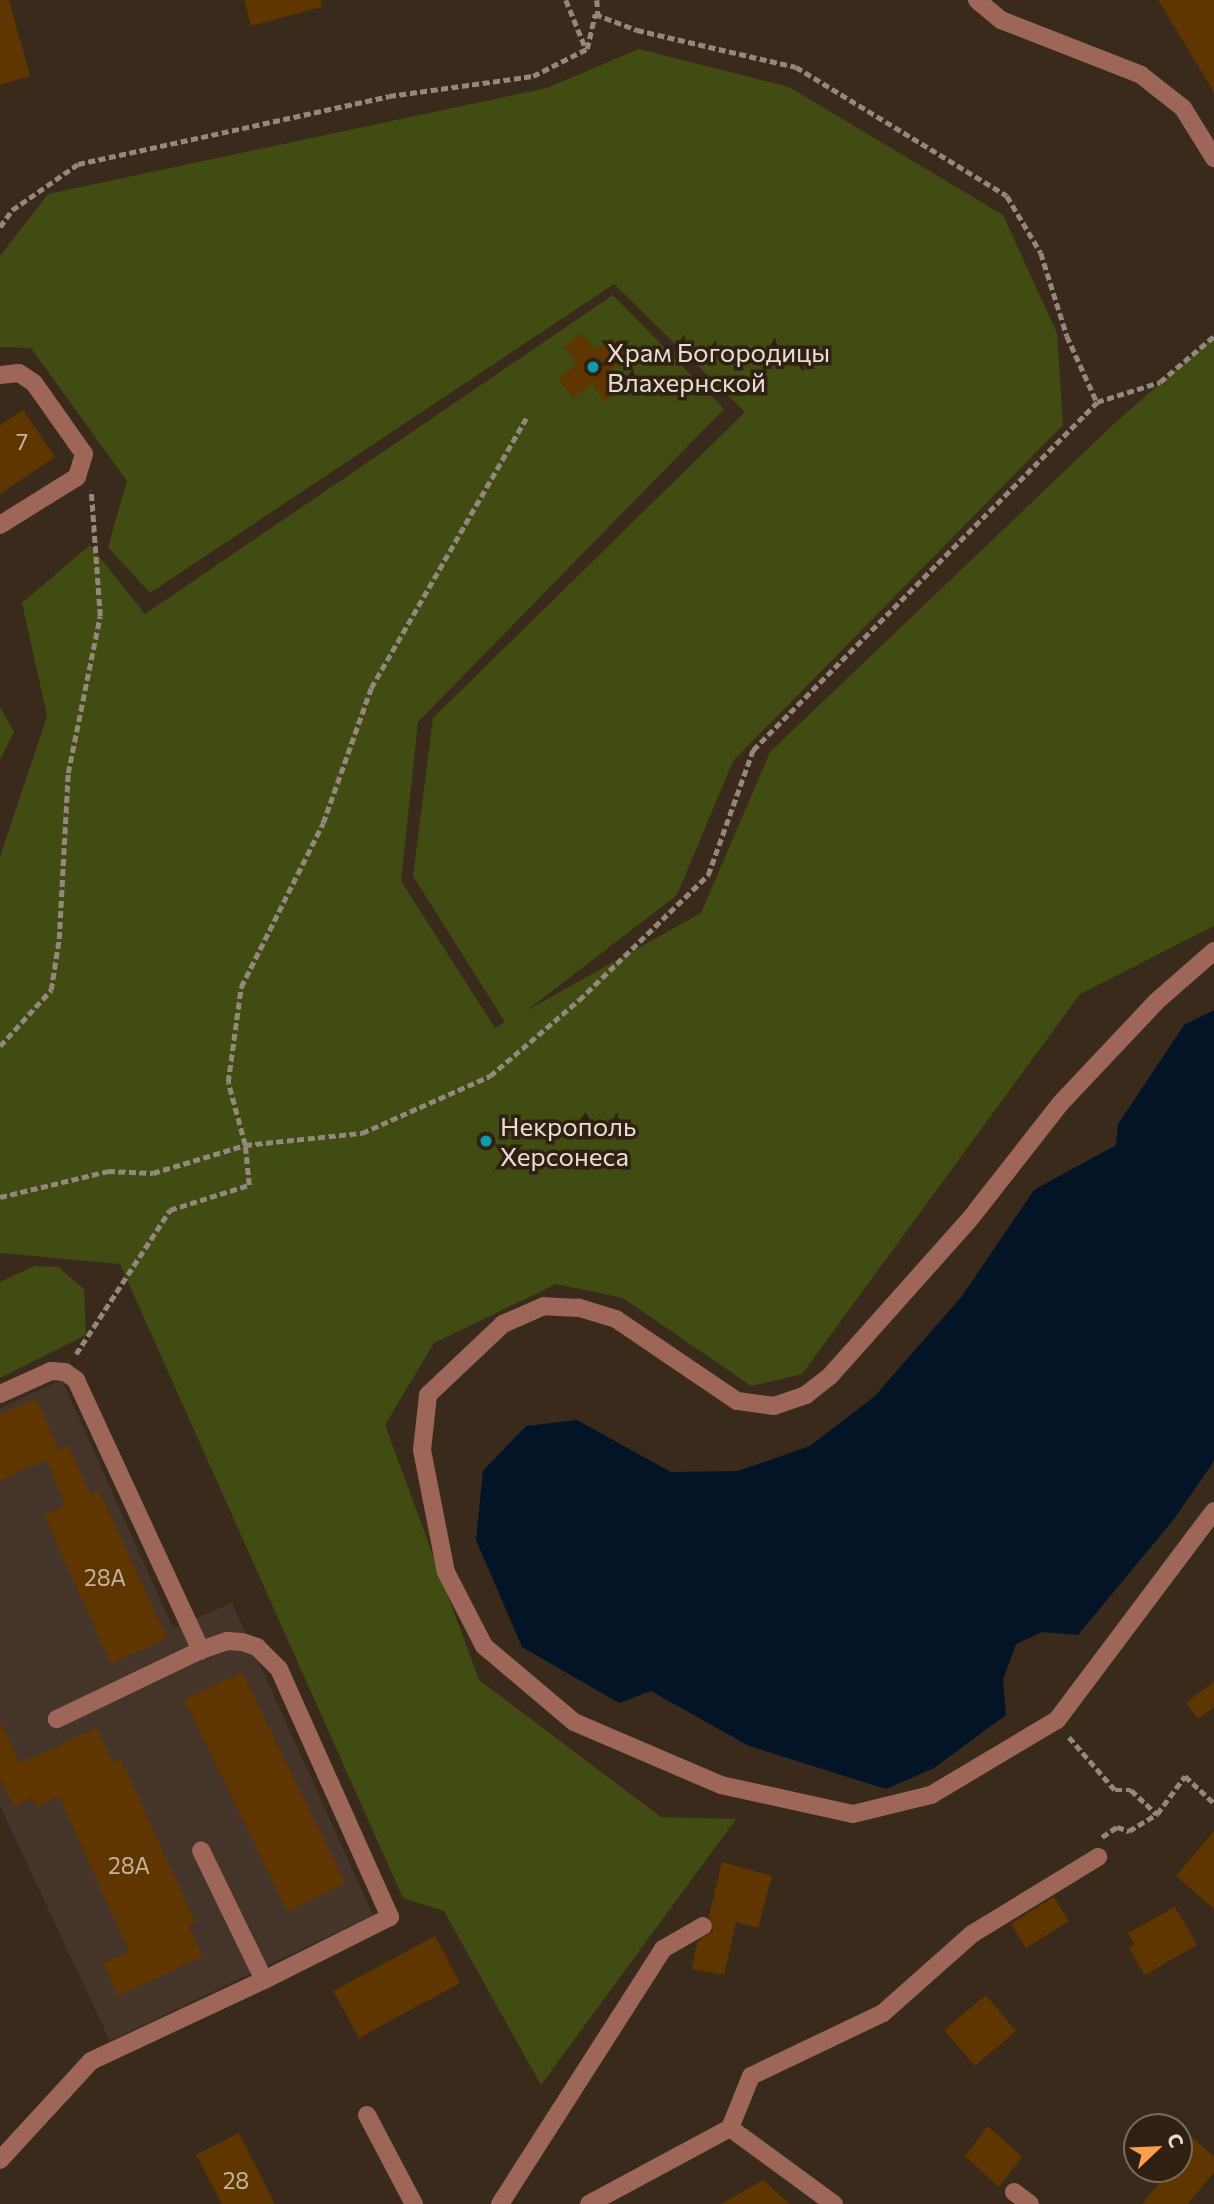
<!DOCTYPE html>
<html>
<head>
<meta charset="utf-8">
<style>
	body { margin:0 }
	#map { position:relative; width:1214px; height:2204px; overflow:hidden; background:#392a1b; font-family:Commissioner,sans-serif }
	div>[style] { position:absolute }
	.education>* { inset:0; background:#45342a }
	.green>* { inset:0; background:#414c13 }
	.water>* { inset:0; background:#031426 }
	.building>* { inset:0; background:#603600 }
	.path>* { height:4.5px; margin-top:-2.25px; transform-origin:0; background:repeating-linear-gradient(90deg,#94887c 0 7px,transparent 0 10.5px) }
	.minor>* { height:18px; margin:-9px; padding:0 9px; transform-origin:9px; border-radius:9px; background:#9e6659 }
	.dots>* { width:19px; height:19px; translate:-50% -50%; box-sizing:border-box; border:4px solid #2f2012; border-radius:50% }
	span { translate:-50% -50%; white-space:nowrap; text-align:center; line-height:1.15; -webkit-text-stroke:7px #2f2012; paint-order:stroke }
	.number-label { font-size:23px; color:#c5b39e }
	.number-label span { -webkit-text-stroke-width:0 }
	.poi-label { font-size:26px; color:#e7ddd3 }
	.left { translate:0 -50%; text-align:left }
	.north { position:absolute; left:1123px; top:2113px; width:70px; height:70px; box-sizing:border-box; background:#2f2012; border:2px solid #796c5f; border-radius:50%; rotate:67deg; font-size:19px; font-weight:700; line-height:28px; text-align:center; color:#e7ddd3 }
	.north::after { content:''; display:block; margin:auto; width:24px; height:32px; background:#fb9e50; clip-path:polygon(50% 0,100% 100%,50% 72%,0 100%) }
</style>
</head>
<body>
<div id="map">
	<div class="education">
		<div style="clip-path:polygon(62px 1380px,173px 1628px,232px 1603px,373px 1915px,110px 2041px,0 1806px,0 1408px)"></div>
	</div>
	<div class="green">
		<div style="clip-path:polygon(639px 49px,789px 87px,1003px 215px,1057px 333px,1063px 425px,733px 761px,677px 895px,526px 1011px,701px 913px,770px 752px,1115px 423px,1214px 336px,1214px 926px,1080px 994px,802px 1374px,751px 1386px,623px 1298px,556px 1284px,434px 1343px,385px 1425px,479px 1680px,661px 1817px,736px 1819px,541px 2085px,444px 1911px,403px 1898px,120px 1264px,0 1253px,0 857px,47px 716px,22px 603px,90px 545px,145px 614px,613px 295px,724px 409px,418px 722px,401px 881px,495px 1028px,505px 1022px,413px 876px,433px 718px,745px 412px,614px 284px,150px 593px,108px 547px,127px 481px,31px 348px,0 347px,0 256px,48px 194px,547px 88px)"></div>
		<div style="clip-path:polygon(0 707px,14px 732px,0 760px)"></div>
		<div style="clip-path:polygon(34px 1266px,58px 1267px,84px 1289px,86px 1335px,0 1378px,0 1282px)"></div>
	</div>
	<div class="water">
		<div style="clip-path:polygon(1214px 1010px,1214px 1461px,1174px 1519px,1078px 1635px,1042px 1632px,1016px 1644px,1003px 1680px,1006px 1715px,934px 1768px,886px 1789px,749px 1746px,651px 1691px,619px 1703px,522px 1647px,476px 1540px,483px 1471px,526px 1426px,577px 1420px,671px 1472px,738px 1471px,810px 1446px,875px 1396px,962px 1296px,1034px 1190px,1116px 1145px,1118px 1124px,1184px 1025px)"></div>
	</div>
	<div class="building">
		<div style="clip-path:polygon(0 0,9px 0,30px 76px,0 85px)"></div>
		<div style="clip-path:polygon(244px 0,321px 0,321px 7px,251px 26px)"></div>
		<div style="clip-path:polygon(1158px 0,1214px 0,1214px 92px)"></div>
		<div style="clip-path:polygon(582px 333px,595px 350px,612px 337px,627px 358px,610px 371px,623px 388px,605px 402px,592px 384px,573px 398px,558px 378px,577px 364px,564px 347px)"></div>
		<div style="clip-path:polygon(23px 410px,55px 457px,0 494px,0 425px)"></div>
		<div style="clip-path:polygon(36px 1399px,59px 1450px,69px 1446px,90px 1494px,99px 1490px,167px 1638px,111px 1664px,44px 1515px,65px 1505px,46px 1460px,0 1481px,0 1415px)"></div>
		<div style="clip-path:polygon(242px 1672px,345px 1883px,288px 1912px,184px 1700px)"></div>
		<div style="clip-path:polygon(1214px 1681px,1214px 1707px,1198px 1719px,1186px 1703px)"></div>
		<div style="clip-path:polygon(0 1721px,20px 1763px,97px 1728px,113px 1763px,121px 1759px,195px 1922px,188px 1925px,203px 1957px,118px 1996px,103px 1963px,129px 1952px,59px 1796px,36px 1807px,32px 1798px,14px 1807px,0 1778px)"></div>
		<div style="clip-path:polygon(1214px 1831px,1214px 1909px,1176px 1876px)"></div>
		<div style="clip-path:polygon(722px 1862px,772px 1876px,758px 1928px,736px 1922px,724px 1975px,692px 1969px,697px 1942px,713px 1931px,709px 1916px)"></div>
		<div style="clip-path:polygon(1054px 1897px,1069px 1921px,1026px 1948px,1011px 1924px)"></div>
		<div style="clip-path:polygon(1175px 1907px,1197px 1945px,1145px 1975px,1129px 1948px,1135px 1944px,1128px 1933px)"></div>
		<div style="clip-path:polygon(435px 1936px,460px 1983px,359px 2038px,333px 1991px)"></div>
		<div style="clip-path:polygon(986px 1995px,1016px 2031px,975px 2066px,944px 2030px)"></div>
		<div style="clip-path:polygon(988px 2126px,1022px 2157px,999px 2187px,965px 2156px)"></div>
		<div style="clip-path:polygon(1179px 2127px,1214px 2156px,1214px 2172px,1188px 2204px,1142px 2204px,1171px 2169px,1179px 2169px)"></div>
		<div style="clip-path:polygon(239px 2133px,275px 2204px,222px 2204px,196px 2155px)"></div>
		<div style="clip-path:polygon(763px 2180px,790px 2204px,721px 2204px)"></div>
	</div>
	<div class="path">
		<div style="left:566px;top:0;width:53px;rotate:67.8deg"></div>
		<div style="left:597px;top:0;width:15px;rotate:86deg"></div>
		<div style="left:0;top:227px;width:21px;rotate:-55deg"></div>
		<div style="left:12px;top:210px;width:80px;rotate:-34.9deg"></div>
		<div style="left:78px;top:164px;width:318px;rotate:-12.3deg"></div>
		<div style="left:389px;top:96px;width:145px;rotate:-7.9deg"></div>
		<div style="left:533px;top:76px;width:60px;rotate:-26.6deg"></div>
		<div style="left:587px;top:49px;width:36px;rotate:-77deg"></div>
		<div style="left:595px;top:14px;width:45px;rotate:20.9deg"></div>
		<div style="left:637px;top:30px;width:163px;rotate:13.1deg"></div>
		<div style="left:796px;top:67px;width:247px;rotate:31.4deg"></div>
		<div style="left:1007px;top:196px;width:66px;rotate:59.2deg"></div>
		<div style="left:1041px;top:253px;width:87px;rotate:72.6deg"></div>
		<div style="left:1067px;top:336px;width:72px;rotate:65.6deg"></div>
		<div style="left:1097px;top:402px;width:66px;rotate:-17.6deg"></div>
		<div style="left:1160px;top:382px;width:71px;rotate:-40.4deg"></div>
		<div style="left:0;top:1046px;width:76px;rotate:-47.7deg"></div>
		<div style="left:51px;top:990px;width:52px;rotate:-81.1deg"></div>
		<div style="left:59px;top:939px;width:166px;rotate:-86.9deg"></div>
		<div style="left:68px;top:773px;width:160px;rotate:-78.5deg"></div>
		<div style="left:100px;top:616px;width:126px;rotate:-94.1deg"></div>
		<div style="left:0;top:1197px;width:111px;rotate:-13.5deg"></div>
		<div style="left:108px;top:1171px;width:45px;rotate:2.5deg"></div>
		<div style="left:153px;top:1173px;width:96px;rotate:-16.9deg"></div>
		<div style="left:245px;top:1145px;width:118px;rotate:-5.9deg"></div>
		<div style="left:362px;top:1133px;width:140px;rotate:-24deg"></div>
		<div style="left:490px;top:1076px;width:117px;rotate:-40.5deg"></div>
		<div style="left:579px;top:1000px;width:180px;rotate:-44.1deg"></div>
		<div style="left:708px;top:875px;width:133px;rotate:-70.2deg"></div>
		<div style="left:753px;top:750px;width:489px;rotate:-45.3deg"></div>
		<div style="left:76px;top:1354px;width:172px;rotate:-56.9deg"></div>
		<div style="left:170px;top:1210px;width:83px;rotate:-17.6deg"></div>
		<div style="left:249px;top:1185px;width:40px;rotate:-95.7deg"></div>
		<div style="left:245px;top:1145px;width:65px;rotate:-105.1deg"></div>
		<div style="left:228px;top:1082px;width:96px;rotate:-82.2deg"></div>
		<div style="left:241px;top:987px;width:183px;rotate:-63.4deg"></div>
		<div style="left:323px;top:823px;width:143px;rotate:-70.4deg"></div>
		<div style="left:371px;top:688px;width:311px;rotate:-60.1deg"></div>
		<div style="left:1069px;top:1737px;width:70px;rotate:49deg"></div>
		<div style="left:1115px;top:1790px;width:16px"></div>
		<div style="left:1131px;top:1790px;width:35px;rotate:43deg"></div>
		<div style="left:1102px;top:1837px;width:18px;rotate:-34deg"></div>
		<div style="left:1117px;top:1827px;width:13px;rotate:18deg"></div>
		<div style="left:1129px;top:1831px;width:33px;rotate:-31deg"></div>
		<div style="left:1157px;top:1814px;width:47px;rotate:-53.6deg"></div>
		<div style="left:1185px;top:1776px;width:40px;rotate:43deg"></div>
	</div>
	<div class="minor">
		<div style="left:977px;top:0;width:31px;rotate:40deg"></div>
		<div style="left:1001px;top:20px;width:150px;rotate:21.4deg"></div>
		<div style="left:1141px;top:75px;width:53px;rotate:38.2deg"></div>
		<div style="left:1183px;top:108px;width:59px;rotate:58.2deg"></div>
		<div style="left:0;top:375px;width:19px;rotate:-6deg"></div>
		<div style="left:19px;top:373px;width:18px;rotate:34deg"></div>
		<div style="left:34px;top:383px;width:87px;rotate:54.8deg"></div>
		<div style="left:84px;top:454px;width:24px;rotate:107deg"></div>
		<div style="left:77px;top:477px;width:91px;rotate:148.1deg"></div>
		<div style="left:1214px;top:951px;width:77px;rotate:138.7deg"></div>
		<div style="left:1156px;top:1002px;width:140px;rotate:133.3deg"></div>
		<div style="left:1060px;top:1104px;width:147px;rotate:128.1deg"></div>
		<div style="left:969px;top:1220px;width:209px;rotate:131.7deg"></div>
		<div style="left:830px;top:1376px;width:31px;rotate:142deg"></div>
		<div style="left:806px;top:1395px;width:34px;rotate:161deg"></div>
		<div style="left:774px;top:1406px;width:37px;rotate:-172deg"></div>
		<div style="left:737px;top:1401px;width:146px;rotate:-145.9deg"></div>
		<div style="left:616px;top:1319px;width:39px;rotate:-163deg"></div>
		<div style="left:579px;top:1308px;width:35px;rotate:-177deg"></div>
		<div style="left:544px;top:1306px;width:45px;rotate:156.3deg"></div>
		<div style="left:503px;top:1324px;width:103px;rotate:136.6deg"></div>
		<div style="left:428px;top:1395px;width:55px;rotate:96.2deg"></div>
		<div style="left:422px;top:1450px;width:124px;rotate:78.9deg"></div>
		<div style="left:446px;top:1572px;width:83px;rotate:62.8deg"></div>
		<div style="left:484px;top:1646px;width:118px;rotate:40.2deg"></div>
		<div style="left:574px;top:1722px;width:160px;rotate:23.2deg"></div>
		<div style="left:721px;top:1785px;width:135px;rotate:12.4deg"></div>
		<div style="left:853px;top:1814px;width:80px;rotate:-13.7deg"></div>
		<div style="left:931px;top:1795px;width:147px;rotate:-30.8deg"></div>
		<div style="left:1057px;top:1720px;width:261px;rotate:-53.1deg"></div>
		<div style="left:0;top:1394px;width:56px;rotate:-24.3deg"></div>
		<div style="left:51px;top:1371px;width:14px;rotate:4deg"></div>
		<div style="left:65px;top:1372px;width:14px;rotate:36deg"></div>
		<div style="left:76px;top:1380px;width:298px;rotate:65.2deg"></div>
		<div style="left:201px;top:1650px;width:160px;rotate:154.4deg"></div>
		<div style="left:201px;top:1650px;width:28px;rotate:-19deg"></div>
		<div style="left:227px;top:1641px;width:15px;rotate:4deg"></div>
		<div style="left:242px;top:1642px;width:16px;rotate:18deg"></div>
		<div style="left:257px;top:1647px;width:31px;rotate:45deg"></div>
		<div style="left:279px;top:1669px;width:272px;rotate:65.9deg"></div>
		<div style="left:390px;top:1917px;width:141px;rotate:153.4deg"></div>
		<div style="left:367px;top:2115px;width:101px;rotate:62.2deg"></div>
		<div style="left:730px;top:2128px;width:129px;rotate:36.2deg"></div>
		<div style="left:0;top:2160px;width:134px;rotate:-47.4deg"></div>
		<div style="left:91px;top:2061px;width:191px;rotate:-25.1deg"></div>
		<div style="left:264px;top:1980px;width:144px;rotate:-115.9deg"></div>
		<div style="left:1014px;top:2192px;width:20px;rotate:37deg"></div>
		<div style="left:500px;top:2204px;width:303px;rotate:-57.4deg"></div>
		<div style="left:663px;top:1949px;width:46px;rotate:-29.9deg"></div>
		<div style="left:589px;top:2204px;width:160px;rotate:-28.3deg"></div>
		<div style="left:730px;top:2128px;width:56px;rotate:-68deg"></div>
		<div style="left:751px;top:2076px;width:146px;rotate:-25.5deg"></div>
		<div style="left:883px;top:2013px;width:119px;rotate:-41.6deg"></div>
		<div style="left:972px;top:1934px;width:148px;rotate:-31.4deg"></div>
	</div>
	<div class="dots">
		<div style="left:593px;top:367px;background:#0f9aa8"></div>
		<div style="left:486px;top:1141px;background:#0f9aa8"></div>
	</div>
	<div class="number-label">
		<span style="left:22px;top:441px">7</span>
		<span style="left:105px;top:1577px">28А</span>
		<span style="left:129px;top:1865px">28А</span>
		<span style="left:236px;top:2180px">28</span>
	</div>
	<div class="poi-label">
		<span class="left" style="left:607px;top:367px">Храм Богородицы<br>Влахернской</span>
		<span class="left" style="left:500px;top:1141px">Некрополь<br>Херсонеса</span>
	</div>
	<div class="north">С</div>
</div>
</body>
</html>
